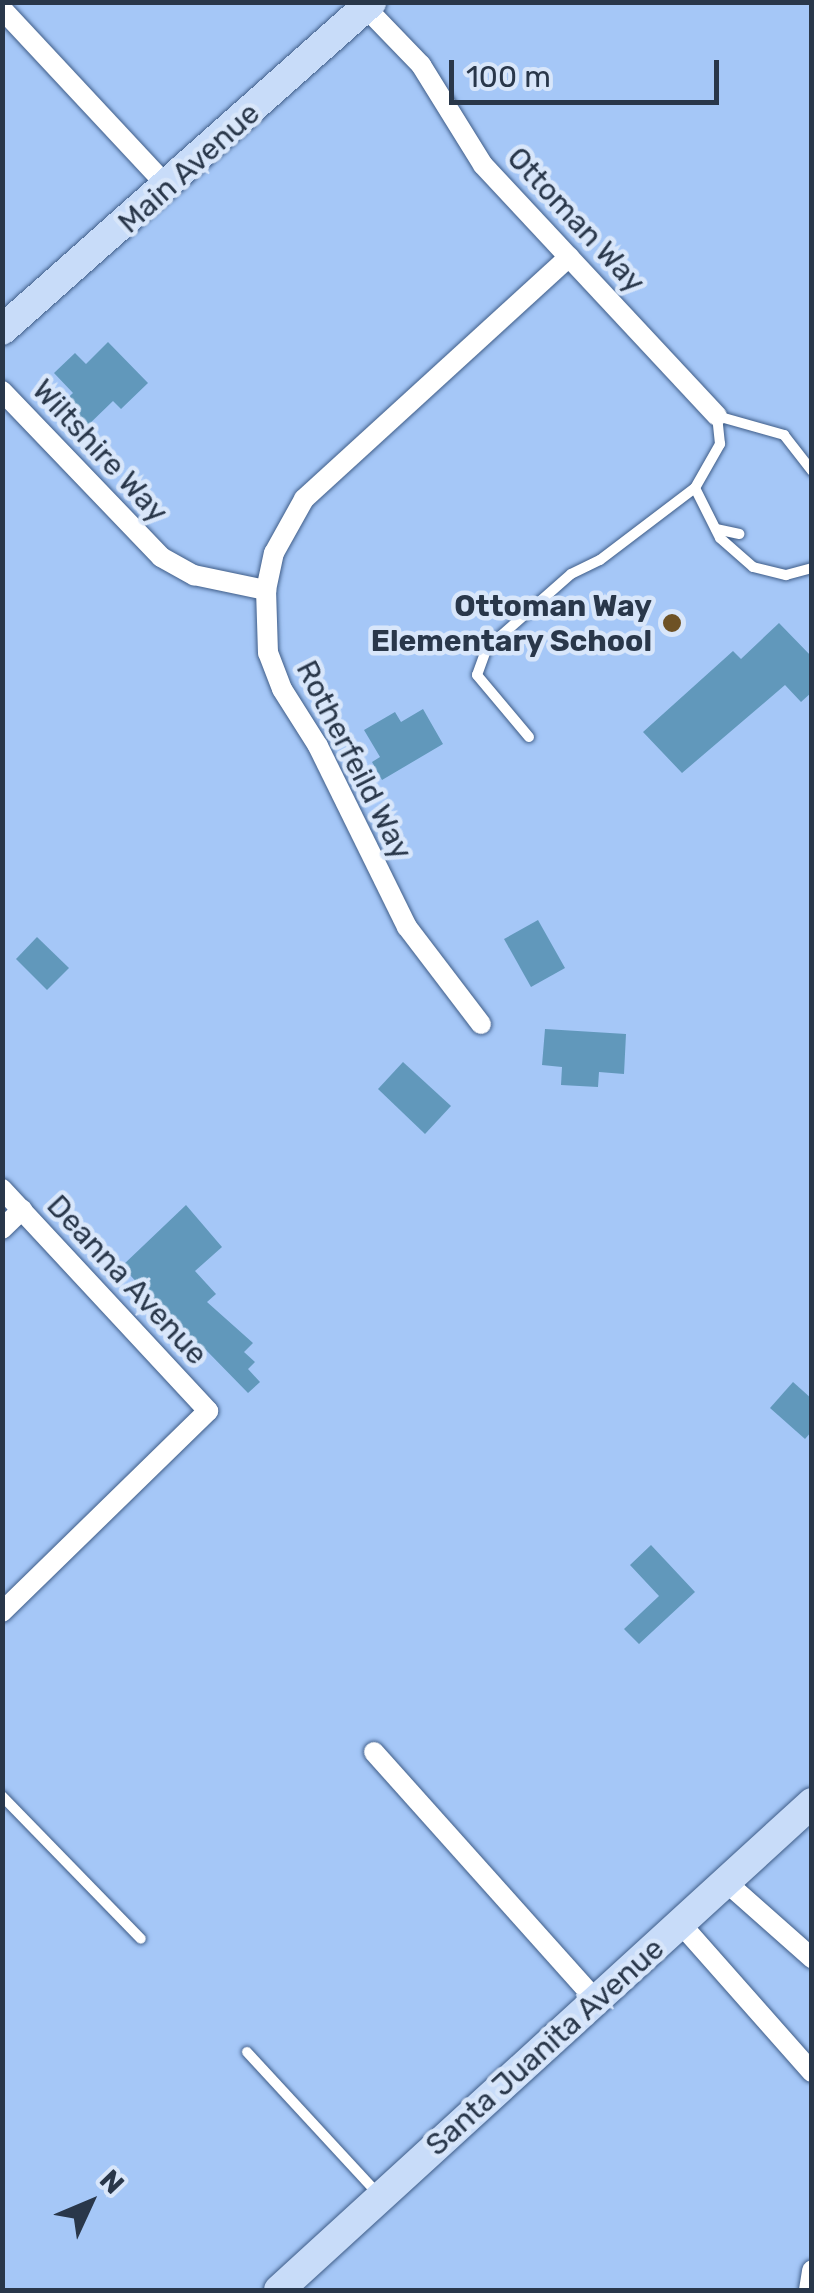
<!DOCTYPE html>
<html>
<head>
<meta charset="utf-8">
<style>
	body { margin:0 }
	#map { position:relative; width:814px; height:2293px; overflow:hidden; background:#a5c7f7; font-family:Rubik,sans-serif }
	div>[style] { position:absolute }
	.building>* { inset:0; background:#6198bb }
	.roads { filter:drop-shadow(0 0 2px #3f5d88) drop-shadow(0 0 2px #3f5d88) }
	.lane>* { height:10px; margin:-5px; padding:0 5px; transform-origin:5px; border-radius:5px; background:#fff }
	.street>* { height:20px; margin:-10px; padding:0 10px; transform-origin:10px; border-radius:10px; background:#fff }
	.secondary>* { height:30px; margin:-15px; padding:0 15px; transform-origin:15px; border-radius:15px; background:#c8dcf9 }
	.dots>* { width:28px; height:28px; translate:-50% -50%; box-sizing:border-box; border:5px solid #d8e6fa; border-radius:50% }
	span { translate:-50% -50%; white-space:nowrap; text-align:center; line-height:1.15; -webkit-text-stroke:9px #d8e6fa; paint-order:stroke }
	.street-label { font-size:30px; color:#29374a }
	.poi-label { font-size:30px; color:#29374a; font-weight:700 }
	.right { translate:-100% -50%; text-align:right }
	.frame { position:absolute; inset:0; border:5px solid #29374a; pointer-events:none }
	.north { position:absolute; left:40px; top:2153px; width:100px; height:100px; -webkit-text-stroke:8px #d8e6fa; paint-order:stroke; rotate:46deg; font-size:28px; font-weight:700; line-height:40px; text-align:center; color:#29374a }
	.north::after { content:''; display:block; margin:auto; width:35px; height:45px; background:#29374a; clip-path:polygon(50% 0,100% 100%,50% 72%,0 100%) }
	.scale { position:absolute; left:449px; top:60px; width:270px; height:45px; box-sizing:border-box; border:5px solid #29374a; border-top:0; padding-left:12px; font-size:30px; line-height:35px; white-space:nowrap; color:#29374a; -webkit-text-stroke:8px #d8e6fa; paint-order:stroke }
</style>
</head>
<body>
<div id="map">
	<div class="building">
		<div style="clip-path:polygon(108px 342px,148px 383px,121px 409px,113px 401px,83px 430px,60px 405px,73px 393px,54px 373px,75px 353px,86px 364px)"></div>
		<div style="clip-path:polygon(779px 623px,812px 657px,812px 692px,801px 702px,785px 685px,682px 773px,643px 732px,733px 651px,741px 659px)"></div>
		<div style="clip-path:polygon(423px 709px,443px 744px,382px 780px,372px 762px,380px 757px,364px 730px,395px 712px,401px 722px)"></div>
		<div style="clip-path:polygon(538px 920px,565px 968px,531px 987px,504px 939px)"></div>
		<div style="clip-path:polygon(37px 937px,69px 968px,47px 990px,16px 959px)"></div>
		<div style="clip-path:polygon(545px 1029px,626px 1034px,624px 1074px,599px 1072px,598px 1087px,561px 1085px,562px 1067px,542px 1065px)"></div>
		<div style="clip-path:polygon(403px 1062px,451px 1106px,425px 1134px,378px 1089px)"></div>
		<div style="clip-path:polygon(186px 1205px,222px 1247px,195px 1271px,216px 1294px,207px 1302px,253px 1343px,244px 1352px,255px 1362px,248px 1369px,260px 1382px,248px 1393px,206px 1350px,201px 1354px,122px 1266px)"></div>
		<div style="clip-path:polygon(793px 1382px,812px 1399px,812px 1431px,805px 1439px,770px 1408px)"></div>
		<div style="clip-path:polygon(651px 1545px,695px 1592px,639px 1644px,624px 1629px,659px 1596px,630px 1565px)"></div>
	</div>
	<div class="roads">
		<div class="lane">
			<div style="left:695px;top:488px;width:56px;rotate:63.4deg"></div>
			<div style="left:720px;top:538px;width:44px;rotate:41.3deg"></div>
			<div style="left:753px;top:567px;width:34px;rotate:14deg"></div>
			<div style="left:786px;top:575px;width:27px;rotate:-15deg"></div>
			<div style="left:716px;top:529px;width:24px;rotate:12deg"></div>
			<div style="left:529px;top:737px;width:81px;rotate:-130deg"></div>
			<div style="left:477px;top:675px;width:29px;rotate:-70deg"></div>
			<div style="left:487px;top:648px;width:112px;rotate:-41.4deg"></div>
			<div style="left:571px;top:574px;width:32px;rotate:-26deg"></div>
			<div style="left:600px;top:560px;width:119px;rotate:-37.2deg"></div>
			<div style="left:695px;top:488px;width:51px;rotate:-60.4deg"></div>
			<div style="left:720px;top:444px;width:28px;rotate:-96deg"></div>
			<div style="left:717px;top:416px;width:70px;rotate:15.8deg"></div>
			<div style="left:784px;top:435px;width:46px;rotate:52.1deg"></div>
			<div style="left:2px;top:1796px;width:199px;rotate:45.8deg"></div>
			<div style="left:247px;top:2052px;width:196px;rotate:47.3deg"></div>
		</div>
		<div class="street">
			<div style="left:2px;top:9px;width:243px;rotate:47deg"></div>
			<div style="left:367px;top:9px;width:78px;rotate:46deg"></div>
			<div style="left:421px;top:65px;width:118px;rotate:58.2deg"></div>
			<div style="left:483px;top:165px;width:343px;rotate:47deg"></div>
			<div style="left:2px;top:391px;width:230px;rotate:46.2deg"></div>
			<div style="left:161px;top:557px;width:38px;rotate:29deg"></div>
			<div style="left:194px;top:575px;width:74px;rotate:11.8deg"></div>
			<div style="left:481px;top:1024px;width:122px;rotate:-127.3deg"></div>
			<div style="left:407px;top:927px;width:202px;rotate:-116.2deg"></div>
			<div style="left:318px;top:746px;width:67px;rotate:-122.3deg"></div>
			<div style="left:282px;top:689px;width:39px;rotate:-111deg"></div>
			<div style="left:268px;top:653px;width:63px;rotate:-91.8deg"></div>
			<div style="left:266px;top:590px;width:38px;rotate:-78deg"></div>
			<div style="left:274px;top:553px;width:62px;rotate:-60.9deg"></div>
			<div style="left:304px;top:499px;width:359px;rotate:-42.4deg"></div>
			<div style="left:2px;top:1189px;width:303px;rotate:47.1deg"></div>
			<div style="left:208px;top:1411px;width:288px;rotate:135.7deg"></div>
			<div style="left:2px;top:1229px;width:28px;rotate:-44deg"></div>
			<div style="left:374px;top:1752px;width:333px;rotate:48.2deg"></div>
			<div style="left:726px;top:1882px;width:115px;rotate:41.5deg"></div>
			<div style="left:680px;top:1923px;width:199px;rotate:48.5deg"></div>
			<div style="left:809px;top:2290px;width:20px;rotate:-81deg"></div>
		</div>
		<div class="secondary">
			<div style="left:2px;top:330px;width:494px;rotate:-41.6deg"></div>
			<div style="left:279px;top:2290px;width:722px;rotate:-42.42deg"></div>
		</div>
	</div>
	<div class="dots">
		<div style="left:672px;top:623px;background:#6e5225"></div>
	</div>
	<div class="street-label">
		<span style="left:189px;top:168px;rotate:-42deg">Main Avenue</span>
		<span style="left:576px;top:220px;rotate:47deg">Ottoman Way</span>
		<span style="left:100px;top:451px;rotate:47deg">Wiltshire Way</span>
		<span style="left:354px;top:760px;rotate:63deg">Rotherfeild Way</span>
		<span style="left:127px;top:1280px;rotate:47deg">Deanna Avenue</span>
		<span style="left:545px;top:2047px;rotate:-42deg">Santa Juanita Avenue</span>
	</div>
	<div class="poi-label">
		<span class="right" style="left:652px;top:623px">Ottoman Way<br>Elementary School</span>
	</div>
	<div class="frame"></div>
	<div class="north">N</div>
	<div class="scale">100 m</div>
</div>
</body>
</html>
